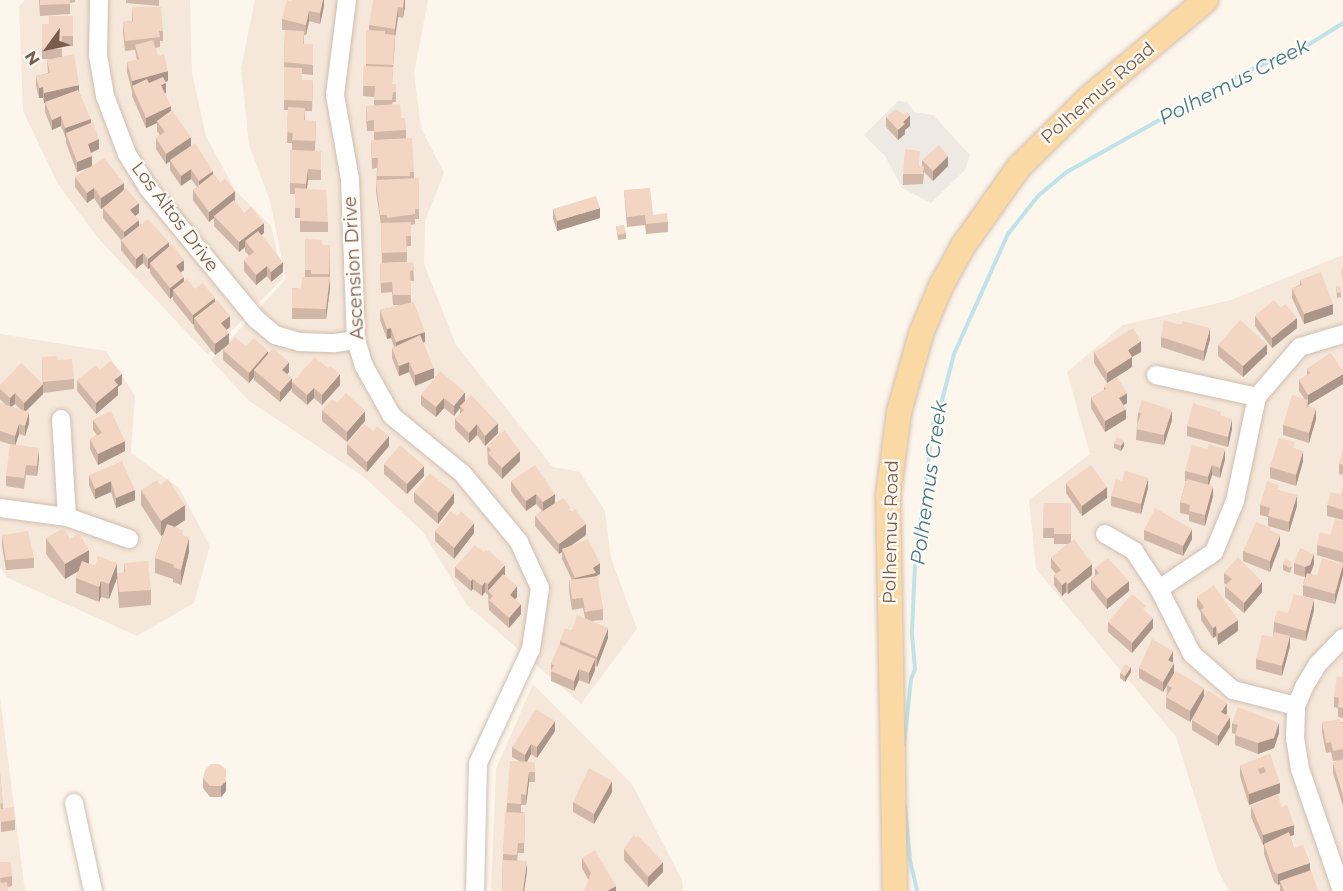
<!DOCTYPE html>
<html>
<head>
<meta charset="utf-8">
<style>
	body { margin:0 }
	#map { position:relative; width:1343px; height:891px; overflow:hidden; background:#fdf6ec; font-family:Montserrat,sans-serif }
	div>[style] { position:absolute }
	.residential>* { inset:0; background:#f5e8da }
	.industrial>* { inset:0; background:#efe9e4 }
	.stream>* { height:4px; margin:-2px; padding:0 2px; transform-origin:2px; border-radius:2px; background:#bfe3e8 }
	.roads { filter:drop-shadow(0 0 2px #d1beb0) drop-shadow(0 0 2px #d1beb0) }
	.minor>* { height:18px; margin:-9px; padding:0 9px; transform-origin:9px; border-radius:9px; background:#fff }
	.major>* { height:24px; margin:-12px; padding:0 12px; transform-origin:12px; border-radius:12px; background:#fbd9a5 }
	.wall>* { inset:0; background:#d1b7a8 }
	.shaded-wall>* { inset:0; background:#aa9588 }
	.building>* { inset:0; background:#f3d5c3 }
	span { translate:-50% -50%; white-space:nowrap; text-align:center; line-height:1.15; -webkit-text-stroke:4.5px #fffaf3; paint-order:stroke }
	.street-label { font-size:18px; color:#7a5c4d }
	.water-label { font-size:20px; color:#437c86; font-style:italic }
	.north { position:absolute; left:18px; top:18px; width:60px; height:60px; -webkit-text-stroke:4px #fffaf3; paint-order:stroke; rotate:237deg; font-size:16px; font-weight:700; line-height:24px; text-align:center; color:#7a5c4d }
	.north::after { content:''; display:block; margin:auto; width:21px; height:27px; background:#7a5c4d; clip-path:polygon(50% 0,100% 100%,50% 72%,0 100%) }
</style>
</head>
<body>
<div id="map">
	<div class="residential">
		<div style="clip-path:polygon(25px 0,190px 0,192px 73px,206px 136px,235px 190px,271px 226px,283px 278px,208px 355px,97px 237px,58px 184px,23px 111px,19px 7px)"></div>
		<div style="clip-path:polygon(255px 0,428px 0,414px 74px,421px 128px,444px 173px,425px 221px,424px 264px,456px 345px,553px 467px,580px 472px,605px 511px,611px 558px,637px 629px,581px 704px,467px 605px,423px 532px,364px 477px,249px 401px,211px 360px,286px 279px,270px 201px,249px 145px,241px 68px)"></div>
		<div style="clip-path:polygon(1343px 255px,1343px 891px,1229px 891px,1218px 871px,1176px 737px,1036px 569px,1029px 500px,1090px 454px,1067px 372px,1123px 325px,1231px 300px)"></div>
		<div style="clip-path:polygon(0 334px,106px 351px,135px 396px,131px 453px,179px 488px,210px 546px,194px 603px,137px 636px,8px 578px,0 567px)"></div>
		<div style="clip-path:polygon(533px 684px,632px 784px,682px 880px,683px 891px,491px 891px,496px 769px)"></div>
		<div style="clip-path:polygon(0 697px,25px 891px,0 891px)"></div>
	</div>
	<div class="industrial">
		<div style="clip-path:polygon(898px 101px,907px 102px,915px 112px,933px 115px,970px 155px,965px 170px,931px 203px,902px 188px,885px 156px,864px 135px)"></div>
	</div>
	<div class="stream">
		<div style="left:904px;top:745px;width:66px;rotate:-83.9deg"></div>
		<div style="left:911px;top:679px;width:11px;rotate:-68deg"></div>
		<div style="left:915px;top:669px;width:38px;rotate:-95deg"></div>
		<div style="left:912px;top:631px;width:67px;rotate:-87.4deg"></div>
		<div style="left:915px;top:564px;width:147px;rotate:-82.6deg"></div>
		<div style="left:934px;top:418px;width:8px;rotate:-50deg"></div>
		<div style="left:939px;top:412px;width:60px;rotate:-75.5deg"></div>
		<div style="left:954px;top:354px;width:132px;rotate:-65.8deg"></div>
		<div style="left:1008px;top:234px;width:48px;rotate:-51.7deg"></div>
		<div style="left:1038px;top:196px;width:35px;rotate:-40deg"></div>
		<div style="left:1065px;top:173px;width:206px;rotate:-29.3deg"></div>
		<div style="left:1245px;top:72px;width:59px;rotate:-21.8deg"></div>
		<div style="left:1300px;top:50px;width:51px;rotate:-32.1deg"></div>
		<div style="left:905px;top:806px;width:54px;rotate:84.7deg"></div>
		<div style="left:910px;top:860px;width:32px;rotate:77deg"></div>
	</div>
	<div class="roads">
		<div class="minor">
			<div style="left:99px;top:0;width:55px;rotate:91deg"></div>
			<div style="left:98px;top:55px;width:42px;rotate:80.3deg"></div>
			<div style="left:105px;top:96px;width:62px;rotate:69.2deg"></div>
			<div style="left:127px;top:154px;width:40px;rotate:58deg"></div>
			<div style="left:148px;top:188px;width:170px;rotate:50.5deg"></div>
			<div style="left:256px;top:319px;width:25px;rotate:40deg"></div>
			<div style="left:275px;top:335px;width:25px;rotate:16deg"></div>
			<div style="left:299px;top:342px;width:36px;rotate:2deg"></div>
			<div style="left:335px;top:343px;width:21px;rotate:-8deg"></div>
			<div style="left:347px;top:0;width:96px;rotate:97.2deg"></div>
			<div style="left:335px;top:95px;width:85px;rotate:79.9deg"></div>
			<div style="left:350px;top:179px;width:161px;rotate:87.9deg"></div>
			<div style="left:356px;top:340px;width:27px;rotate:73deg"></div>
			<div style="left:364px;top:366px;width:57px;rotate:60.8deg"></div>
			<div style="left:392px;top:416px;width:90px;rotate:39.2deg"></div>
			<div style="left:462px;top:473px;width:89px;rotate:50.4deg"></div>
			<div style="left:519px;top:542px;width:51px;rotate:65.5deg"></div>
			<div style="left:540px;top:588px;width:62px;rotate:98.4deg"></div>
			<div style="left:531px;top:649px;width:126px;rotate:114.9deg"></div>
			<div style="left:478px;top:763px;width:128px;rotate:91.3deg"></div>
			<div style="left:1156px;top:375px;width:103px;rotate:12.3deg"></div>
			<div style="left:61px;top:419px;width:98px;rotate:86.5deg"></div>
			<div style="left:0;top:508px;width:68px;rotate:7.7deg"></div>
			<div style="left:67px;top:517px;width:66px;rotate:19.5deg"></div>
			<div style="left:1105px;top:534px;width:34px;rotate:30deg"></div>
			<div style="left:1134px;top:551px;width:45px;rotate:56.7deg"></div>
			<div style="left:1159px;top:589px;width:73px;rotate:63.1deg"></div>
			<div style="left:1192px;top:654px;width:55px;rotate:41.3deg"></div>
			<div style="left:1233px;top:690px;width:65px;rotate:14.3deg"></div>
			<div style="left:1159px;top:589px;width:66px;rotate:-33.9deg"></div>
			<div style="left:1214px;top:552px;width:55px;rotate:-67.6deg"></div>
			<div style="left:1235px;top:501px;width:106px;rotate:-78.1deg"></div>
			<div style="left:1257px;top:397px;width:66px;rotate:-49.3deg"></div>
			<div style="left:1300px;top:347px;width:45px;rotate:-16.8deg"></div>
			<div style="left:74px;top:803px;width:90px;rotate:77.8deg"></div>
			<div style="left:1342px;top:891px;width:129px;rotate:-109deg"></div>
			<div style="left:1300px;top:769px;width:30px;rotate:-99deg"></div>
			<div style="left:1295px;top:739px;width:33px;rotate:-88deg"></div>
			<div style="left:1296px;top:706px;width:21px;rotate:-67deg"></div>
			<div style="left:1304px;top:687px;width:27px;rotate:-59deg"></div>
			<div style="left:1318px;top:664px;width:36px;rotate:-46deg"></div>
		</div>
		<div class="major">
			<div style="left:895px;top:891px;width:395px;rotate:-91deg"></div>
			<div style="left:888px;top:496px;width:85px;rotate:-82.5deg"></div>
			<div style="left:899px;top:412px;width:81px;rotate:-74.2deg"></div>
			<div style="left:921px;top:334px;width:52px;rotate:-67.4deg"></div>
			<div style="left:941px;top:286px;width:46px;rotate:-61.2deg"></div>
			<div style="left:963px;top:246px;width:97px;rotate:-54.7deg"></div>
			<div style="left:1019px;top:167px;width:100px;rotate:-44.6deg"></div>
			<div style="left:1090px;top:97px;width:151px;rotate:-39.9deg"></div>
		</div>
	</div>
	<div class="wall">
		<div style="clip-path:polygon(39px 0,75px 0,75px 2px,70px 3px,70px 14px,40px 16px)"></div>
		<div style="clip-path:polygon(126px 0,159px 0,159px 6px,126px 3px)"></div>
		<div style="clip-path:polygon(324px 0,324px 6px,320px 24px,309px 21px,306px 35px,304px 35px,304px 44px,313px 44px,313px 75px,302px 74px,302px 80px,313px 80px,312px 111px,305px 111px,305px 121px,316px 121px,315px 151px,321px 151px,321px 180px,308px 180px,307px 189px,328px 222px,328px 232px,300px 232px,300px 218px,295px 218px,295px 194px,290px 194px,290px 150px,292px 150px,292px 143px,287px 143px,288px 110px,284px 110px,284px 67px,285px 30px,282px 30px,282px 19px,291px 1px)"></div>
		<div style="clip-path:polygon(405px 0,403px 18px,398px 17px,395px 37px,392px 84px,396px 84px,396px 102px,393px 102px,392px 104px,401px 118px,406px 130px,406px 139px,414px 172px,414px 178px,419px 178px,419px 219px,415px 219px,415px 224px,411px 225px,411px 246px,407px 246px,407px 262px,382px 263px,381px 225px,376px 191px,377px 168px,372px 169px,371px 140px,374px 140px,374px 131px,367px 131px,366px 116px,366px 106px,374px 106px,374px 97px,363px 96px,364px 66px,366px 66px,366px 30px,369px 30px,369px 25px)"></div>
		<div style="clip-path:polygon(132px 7px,163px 31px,163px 41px,160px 41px,160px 47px,155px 48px,158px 56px,168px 81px,165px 82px,166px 93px,165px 94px,171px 111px,191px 146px,244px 213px,264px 233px,261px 235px,283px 272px,271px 282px,267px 276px,256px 285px,244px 271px,244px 260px,249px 256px,245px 251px,245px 247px,239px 252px,214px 226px,214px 218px,209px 222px,193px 200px,193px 190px,197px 187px,191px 179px,181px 186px,170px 170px,170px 161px,166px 164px,156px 149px,156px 138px,160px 135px,157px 131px,157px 123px,146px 128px,132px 96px,132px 91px,127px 72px,127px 62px,137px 60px,135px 50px,125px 51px,123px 32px,123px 22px,132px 21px)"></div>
		<div style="clip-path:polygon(73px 16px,73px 46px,62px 46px,62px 57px,79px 92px,91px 123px,99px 149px,91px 153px,92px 166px,124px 190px,139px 213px,135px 216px,139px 226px,169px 247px,184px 270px,181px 272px,184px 281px,195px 289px,215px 302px,230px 327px,226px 330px,229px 343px,246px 346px,268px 355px,289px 372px,287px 374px,292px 388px,280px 402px,254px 380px,254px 377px,249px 383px,223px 360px,223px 350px,228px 345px,215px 355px,194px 328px,194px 323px,193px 325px,173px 300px,173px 296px,170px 299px,150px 273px,150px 268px,148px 269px,143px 263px,136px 269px,121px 250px,121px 240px,103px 218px,103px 208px,106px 205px,101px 209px,94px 198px,87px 203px,75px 187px,75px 177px,91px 167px,77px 172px,66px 143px,66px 138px,61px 126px,52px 130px,45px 112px,45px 103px,44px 103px,43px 98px,39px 98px,36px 86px,36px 76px,48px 73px,47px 60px,52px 59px,42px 59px,42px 24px,49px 24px)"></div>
		<div style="clip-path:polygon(904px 115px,910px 126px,905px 130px,905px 134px,898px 140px,886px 127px,886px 117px)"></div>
		<div style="clip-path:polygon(922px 160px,948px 166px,933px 181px,924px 172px,923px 184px,903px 185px,903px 174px,920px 166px,922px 166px)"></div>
		<div style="clip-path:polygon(624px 190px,653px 215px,668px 222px,668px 232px,646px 234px,645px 225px,627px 227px)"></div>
		<div style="clip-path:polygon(553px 209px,600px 218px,557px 231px,553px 219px)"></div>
		<div style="clip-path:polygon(616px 226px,626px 233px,626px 239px,618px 240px)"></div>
		<div style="clip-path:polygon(305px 239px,322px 245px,330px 245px,330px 288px,326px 319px,292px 319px,292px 288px,301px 289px,305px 277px)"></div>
		<div style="clip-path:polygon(380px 263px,413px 263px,414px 281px,410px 281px,411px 303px,425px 342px,423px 342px,434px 378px,415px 386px,409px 372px,399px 376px,392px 358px,392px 348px,394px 347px,391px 338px,387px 339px,380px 320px,380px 310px,403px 305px,393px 305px,392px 292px,381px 293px)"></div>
		<div style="clip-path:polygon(1300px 280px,1333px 314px,1304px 324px,1292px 298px,1292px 288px,1300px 285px)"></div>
		<div style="clip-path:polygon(1336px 286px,1340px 286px,1341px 297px,1337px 298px)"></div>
		<div style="clip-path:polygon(1281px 308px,1297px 328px,1272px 348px,1255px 326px,1255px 316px)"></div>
		<div style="clip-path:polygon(1161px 337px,1210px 339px,1204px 361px,1161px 347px)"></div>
		<div style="clip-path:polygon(1218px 345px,1267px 354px,1243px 377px,1218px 356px)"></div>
		<div style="clip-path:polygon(1094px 352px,1141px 352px,1132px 357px,1132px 367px,1107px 383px,1094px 363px)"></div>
		<div style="clip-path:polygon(1331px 353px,1308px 405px,1316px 419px,1309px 443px,1283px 435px,1283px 425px,1304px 398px,1299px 391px,1299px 380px,1307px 375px,1307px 369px)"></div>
		<div style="clip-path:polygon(42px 357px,58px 360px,74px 379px,74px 389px,43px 393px)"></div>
		<div style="clip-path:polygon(100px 370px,122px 384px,118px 387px,118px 395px,96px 414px,77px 391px,77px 380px)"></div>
		<div style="clip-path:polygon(292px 382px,340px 385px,322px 405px,314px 398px,307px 405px,292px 392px)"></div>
		<div style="clip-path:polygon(evenodd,0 385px,43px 394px,26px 411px,29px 423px,25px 436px,19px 434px,15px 445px,39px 458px,37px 476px,26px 475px,24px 489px,6px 486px,6px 476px,12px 445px,0 441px,0 403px,6px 405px,0 399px,0 385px,15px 404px,21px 410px,11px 407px,15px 404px)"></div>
		<div style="clip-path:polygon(1104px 386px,1127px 403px,1124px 405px,1126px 419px,1105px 432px,1091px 408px,1091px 398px,1104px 390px)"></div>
		<div style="clip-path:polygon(421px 395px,465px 401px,498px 433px,485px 446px,477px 435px,469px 443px,455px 429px,455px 419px,460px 414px,460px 408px,454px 416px,444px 408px,436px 417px,421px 405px)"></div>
		<div style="clip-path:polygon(337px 403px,365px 421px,347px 442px,322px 421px,322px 410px)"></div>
		<div style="clip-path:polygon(1138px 412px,1172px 420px,1164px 445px,1136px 440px)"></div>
		<div style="clip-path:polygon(1221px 416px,1232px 429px,1228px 447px,1187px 436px,1187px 426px)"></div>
		<div style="clip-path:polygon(93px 420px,125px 451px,98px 465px,90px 449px,90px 439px,97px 435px,93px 430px)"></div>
		<div style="clip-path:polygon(373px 431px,389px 446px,367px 472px,347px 454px,347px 444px)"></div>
		<div style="clip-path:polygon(1114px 443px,1124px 446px,1121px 451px,1114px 448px)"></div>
		<div style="clip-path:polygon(487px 446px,520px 461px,502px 479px,488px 464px)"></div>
		<div style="clip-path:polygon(1295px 448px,1303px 461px,1296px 486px,1270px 478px,1270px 467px)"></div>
		<div style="clip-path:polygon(1343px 451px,1343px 475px,1339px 474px,1339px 464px)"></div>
		<div style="clip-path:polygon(1225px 459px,1220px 478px,1212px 475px,1209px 485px,1213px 496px,1205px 526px,1189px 521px,1189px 515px,1180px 513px,1180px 502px,1186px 481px,1185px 481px,1185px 471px)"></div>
		<div style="clip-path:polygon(384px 464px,424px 476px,407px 494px,384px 474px)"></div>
		<div style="clip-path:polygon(89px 475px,135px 490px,135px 500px,116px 508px,111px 492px,95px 499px,89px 485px)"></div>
		<div style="clip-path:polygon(511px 481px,571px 511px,586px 535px,571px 546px,600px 574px,596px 576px,603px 609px,603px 620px,592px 621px,608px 638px,597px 667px,595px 666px,595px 670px,589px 684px,579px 680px,574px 691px,551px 681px,551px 664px,560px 645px,560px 641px,585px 618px,583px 608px,572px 610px,569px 591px,569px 580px,572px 580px,562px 559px,562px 552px,559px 554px,535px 526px,535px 516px,542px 511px,536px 504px,526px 511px,511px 491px)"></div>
		<div style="clip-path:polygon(1066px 483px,1107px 498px,1082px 516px,1066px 493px)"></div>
		<div style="clip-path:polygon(1148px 488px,1141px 514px,1111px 506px,1111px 496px)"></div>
		<div style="clip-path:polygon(1343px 488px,1343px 520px,1327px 516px,1327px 505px,1341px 495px)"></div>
		<div style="clip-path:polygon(141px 490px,185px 520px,175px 527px,183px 535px,189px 552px,181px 585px,173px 582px,173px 579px,155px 573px,155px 558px,163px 534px,161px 536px,141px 505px)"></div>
		<div style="clip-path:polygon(1279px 490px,1297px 506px,1289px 532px,1268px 526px,1268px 517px,1260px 515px,1260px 505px)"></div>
		<div style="clip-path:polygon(414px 492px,454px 503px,438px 524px,414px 502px)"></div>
		<div style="clip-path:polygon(1044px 503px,1071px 503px,1071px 542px,1092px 575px,1068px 594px,1066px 592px,1062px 596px,1054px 585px,1054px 575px,1056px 574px,1051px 568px,1051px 558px,1068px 544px,1054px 544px,1054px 538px,1043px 538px)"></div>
		<div style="clip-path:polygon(1343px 521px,1343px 563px,1317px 555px,1317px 545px,1330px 535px)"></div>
		<div style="clip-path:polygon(1144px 530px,1192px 539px,1183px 556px,1144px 540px)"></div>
		<div style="clip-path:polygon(435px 531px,474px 533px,454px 559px,435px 541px)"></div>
		<div style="clip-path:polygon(1271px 531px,1280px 545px,1270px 572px,1243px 561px,1243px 551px)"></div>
		<div style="clip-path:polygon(2px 535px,34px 558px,34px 568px,6px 570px,2px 545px)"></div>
		<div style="clip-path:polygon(46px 538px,70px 539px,89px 564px,117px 573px,124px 573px,124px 563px,151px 590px,151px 605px,119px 608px,117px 578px,109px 599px,101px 597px,99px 602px,76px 593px,76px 578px,78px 571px,65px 579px,46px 554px)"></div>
		<div style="clip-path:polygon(1294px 563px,1314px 564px,1310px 574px,1317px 576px,1343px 564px,1335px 604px,1303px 596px,1303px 585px,1305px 577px,1294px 574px)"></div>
		<div style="clip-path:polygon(1283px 564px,1292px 567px,1290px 573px,1283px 570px)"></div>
		<div style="clip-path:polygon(455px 567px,505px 576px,517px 597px,515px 599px,521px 614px,509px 628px,489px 610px,488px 595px,485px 592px,482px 596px,473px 589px,471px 591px,455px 577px)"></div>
		<div style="clip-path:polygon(1095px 568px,1129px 591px,1107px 609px,1091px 589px,1091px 579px,1095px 576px)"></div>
		<div style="clip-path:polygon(1224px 573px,1262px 592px,1244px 613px,1225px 597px,1225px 586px,1227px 585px,1224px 583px)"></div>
		<div style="clip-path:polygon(1197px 597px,1238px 631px,1218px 645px,1216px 636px,1213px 638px,1201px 620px,1201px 613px,1197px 607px)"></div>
		<div style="clip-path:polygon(1314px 610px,1306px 641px,1290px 637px,1290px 646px,1282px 676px,1256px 669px,1256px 659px,1273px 637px,1274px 622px,1288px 613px)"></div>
		<div style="clip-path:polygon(1146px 612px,1153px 628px,1132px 653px,1108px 632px,1108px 622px)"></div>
		<div style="clip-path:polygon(1173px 662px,1174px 673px,1163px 692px,1139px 678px,1139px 668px)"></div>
		<div style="clip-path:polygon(1131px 672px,1125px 682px,1120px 678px,1120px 673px)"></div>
		<div style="clip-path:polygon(1343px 678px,1343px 718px,1338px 717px,1338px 708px,1334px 707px,1334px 697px)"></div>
		<div style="clip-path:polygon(1167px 685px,1204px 697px,1227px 713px,1226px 715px,1230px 727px,1218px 746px,1192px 730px,1192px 720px,1201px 702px,1190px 722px,1166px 708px)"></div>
		<div style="clip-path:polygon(1322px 722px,1343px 722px,1343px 806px,1333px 773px,1333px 763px,1341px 760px,1333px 761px,1331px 752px,1326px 753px,1322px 732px)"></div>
		<div style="clip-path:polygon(1232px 723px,1279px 733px,1274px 748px,1258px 754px,1235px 745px,1235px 734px,1232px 733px)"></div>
		<div style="clip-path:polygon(555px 731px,537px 758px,531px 754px,527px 762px,535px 762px,535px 782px,529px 782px,526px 805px,521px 805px,521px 812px,525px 813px,524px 853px,518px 853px,517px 860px,527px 871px,524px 891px,502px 891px,503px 854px,507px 803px,519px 761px,512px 757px,512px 747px)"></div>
		<div style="clip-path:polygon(1270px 754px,1280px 793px,1249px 805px,1240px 776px,1240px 766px)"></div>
		<div style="clip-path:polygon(219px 764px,226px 791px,221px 797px,210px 797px,203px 788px,203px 778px)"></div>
		<div style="clip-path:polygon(0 772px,3px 808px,15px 820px,15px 830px,1px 832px)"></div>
		<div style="clip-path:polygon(612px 792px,594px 824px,573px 812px,573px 802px)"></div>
		<div style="clip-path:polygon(1251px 806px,1281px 807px,1294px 835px,1290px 836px,1294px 848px,1310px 871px,1318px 891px,1280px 891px,1280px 884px,1278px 885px,1274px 882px,1264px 854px,1264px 845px,1263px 845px,1251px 817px)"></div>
		<div style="clip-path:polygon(624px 849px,663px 872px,648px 887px,624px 860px)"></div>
		<div style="clip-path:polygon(582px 858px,616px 891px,588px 879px,582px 868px)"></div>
		<div style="clip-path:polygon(0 862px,12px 876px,12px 886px,8px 887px,0 891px)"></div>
	</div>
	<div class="shaded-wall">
		<div style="clip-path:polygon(323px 0,324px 0,324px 6px,320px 24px,320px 13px)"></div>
		<div style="clip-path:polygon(404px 0,405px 0,405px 7px,403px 18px)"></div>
		<div style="clip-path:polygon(398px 7px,398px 17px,395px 37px,393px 75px,395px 29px)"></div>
		<div style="clip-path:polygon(309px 11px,309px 21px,306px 35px,306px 25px)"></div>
		<div style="clip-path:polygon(168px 71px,168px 81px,134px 90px,132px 86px,132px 81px)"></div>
		<div style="clip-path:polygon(166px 83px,166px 93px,161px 95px,161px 85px)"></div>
		<div style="clip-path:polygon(79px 85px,79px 96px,44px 103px,44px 93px)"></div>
		<div style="clip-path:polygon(43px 87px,43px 98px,39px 98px,39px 88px)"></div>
		<div style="clip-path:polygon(171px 106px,171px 117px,157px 121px,157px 123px,146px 128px,146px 118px)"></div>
		<div style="clip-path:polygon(910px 115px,910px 126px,905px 130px,905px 134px,898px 140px,898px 130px,903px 122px)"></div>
		<div style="clip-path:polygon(61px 116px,61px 126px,52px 130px,52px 120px)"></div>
		<div style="clip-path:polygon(91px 119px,91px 129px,66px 133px,65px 138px,65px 128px)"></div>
		<div style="clip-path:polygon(191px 137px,191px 147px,166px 164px,166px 154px)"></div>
		<div style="clip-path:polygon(99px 139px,99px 149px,88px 154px,88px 144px)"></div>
		<div style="clip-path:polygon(92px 156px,92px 166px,77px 172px,77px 162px)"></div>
		<div style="clip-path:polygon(948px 156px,948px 166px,933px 181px,933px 171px)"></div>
		<div style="clip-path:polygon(191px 169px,191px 179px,181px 186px,181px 176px)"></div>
		<div style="clip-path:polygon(308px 169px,308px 180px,306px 194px,306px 184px)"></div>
		<div style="clip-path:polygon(213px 171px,213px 181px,199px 191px,199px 181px)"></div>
		<div style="clip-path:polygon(124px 183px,124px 193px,101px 209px,101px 198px)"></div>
		<div style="clip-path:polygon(94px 188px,94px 198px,87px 203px,87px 193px)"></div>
		<div style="clip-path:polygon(235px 191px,235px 201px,215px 217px,214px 216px,214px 218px,209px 222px,209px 212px)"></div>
		<div style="clip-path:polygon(139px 203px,139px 213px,130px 220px,130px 210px)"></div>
		<div style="clip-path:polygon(600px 208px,600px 218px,557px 231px,557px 221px)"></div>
		<div style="clip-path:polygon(139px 220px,139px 230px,124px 242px,124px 232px)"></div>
		<div style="clip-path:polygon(264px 223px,264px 233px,248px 245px,245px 241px,245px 247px,239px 252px,239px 242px)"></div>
		<div style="clip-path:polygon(169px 242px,169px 252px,150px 263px,150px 268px,148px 269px,148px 259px)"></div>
		<div style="clip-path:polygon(143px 253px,143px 263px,136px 269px,136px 259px)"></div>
		<div style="clip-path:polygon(184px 260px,184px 270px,176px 276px,176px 266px)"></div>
		<div style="clip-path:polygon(283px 262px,283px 272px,271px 282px,271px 272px)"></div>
		<div style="clip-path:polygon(267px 266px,267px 276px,256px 285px,256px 275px)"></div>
		<div style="clip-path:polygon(184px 277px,184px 287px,173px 290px,173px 296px,170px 299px,170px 288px)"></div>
		<div style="clip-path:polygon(330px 277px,330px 288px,326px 319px,326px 309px)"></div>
		<div style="clip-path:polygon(215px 298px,215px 308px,194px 318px,194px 323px,193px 325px,193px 315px)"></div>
		<div style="clip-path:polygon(1333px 304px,1333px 314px,1304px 324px,1304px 314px)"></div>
		<div style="clip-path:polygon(230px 316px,230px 327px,221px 334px,221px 323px)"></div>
		<div style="clip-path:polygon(1297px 318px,1297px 328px,1272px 348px,1272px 338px)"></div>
		<div style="clip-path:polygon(391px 328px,391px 338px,387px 339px,387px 329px)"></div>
		<div style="clip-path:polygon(1210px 328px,1210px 339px,1204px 361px,1204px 351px)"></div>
		<div style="clip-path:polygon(425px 332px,425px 342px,396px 352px,396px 342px)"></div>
		<div style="clip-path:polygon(229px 333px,229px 344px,215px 355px,215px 344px)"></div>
		<div style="clip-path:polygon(1141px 341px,1141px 352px,1132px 357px,1132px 367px,1107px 383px,1107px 373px,1128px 350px)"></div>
		<div style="clip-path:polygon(1267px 344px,1267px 354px,1243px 377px,1243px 366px)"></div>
		<div style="clip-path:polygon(268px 351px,268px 361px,254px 370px,254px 377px,249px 383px,249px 373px)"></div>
		<div style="clip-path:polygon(289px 362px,289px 372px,282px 380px,282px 370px)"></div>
		<div style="clip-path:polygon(409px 362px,409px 372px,399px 376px,399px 366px)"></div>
		<div style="clip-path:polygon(434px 368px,434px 378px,415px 386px,415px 375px)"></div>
		<div style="clip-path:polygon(122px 374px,122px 384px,118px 387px,118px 395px,96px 414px,96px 403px,114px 380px)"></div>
		<div style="clip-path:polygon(340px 374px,340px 385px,322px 405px,322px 395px)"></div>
		<div style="clip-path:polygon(1343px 374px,1343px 384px,1308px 405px,1308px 395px)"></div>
		<div style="clip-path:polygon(292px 378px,292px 388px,280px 402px,280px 392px)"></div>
		<div style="clip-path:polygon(43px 384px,43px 394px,24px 413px,24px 403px)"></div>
		<div style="clip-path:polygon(314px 388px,314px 398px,307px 405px,307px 395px)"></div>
		<div style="clip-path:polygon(465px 392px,465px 402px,460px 406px,460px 408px,454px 416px,454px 406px)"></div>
		<div style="clip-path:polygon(15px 393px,15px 404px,10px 408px,10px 398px)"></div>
		<div style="clip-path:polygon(1127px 393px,1127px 403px,1119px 408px,1119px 398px)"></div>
		<div style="clip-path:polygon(444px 398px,444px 408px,436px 417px,436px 407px)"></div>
		<div style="clip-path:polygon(1316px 408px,1316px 419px,1309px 443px,1309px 433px)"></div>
		<div style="clip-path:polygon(1126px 409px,1126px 419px,1105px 432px,1105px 421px)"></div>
		<div style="clip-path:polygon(1172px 410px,1172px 420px,1164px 445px,1164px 435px)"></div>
		<div style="clip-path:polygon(365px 411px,365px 421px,347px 442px,347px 432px)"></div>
		<div style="clip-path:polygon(29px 412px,29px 423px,25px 436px,25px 426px)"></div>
		<div style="clip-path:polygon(1232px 419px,1232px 429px,1228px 447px,1228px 437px)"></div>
		<div style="clip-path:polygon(498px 423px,498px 433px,485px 446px,485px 436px)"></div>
		<div style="clip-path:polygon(19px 424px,19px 434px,15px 446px,15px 436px)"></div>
		<div style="clip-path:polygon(477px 424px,477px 435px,469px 443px,469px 433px)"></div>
		<div style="clip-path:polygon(389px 436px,389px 446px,367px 472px,367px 462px)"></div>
		<div style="clip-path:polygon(125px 441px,125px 451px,98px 465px,98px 454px)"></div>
		<div style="clip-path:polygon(1124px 441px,1124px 446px,1121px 451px,1121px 446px)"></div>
		<div style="clip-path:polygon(39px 448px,39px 458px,37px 476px,37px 466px)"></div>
		<div style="clip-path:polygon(1225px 449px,1225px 459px,1220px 478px,1220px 468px)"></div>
		<div style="clip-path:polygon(520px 451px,520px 461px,502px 479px,502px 468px)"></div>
		<div style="clip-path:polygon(1303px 451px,1303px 461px,1296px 486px,1296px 475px)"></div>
		<div style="clip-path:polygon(1212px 465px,1212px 475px,1208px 487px,1208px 477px)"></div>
		<div style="clip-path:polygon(424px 466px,424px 476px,407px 494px,407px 484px)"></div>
		<div style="clip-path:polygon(1148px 478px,1148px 488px,1141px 514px,1141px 504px)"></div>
		<div style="clip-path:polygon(111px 481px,111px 492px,95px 499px,95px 489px)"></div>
		<div style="clip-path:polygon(1213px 486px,1213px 496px,1205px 526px,1205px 515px)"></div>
		<div style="clip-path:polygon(1107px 487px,1107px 498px,1082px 516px,1082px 506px)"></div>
		<div style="clip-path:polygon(135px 490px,135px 500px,116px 508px,116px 498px)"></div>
		<div style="clip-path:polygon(454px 493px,454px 503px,438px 524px,438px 513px)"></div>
		<div style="clip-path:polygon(536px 494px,536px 504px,526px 511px,526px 501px)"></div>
		<div style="clip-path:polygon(555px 494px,555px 504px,543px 512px,543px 502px)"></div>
		<div style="clip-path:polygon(1297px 495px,1297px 506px,1289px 532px,1289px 522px)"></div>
		<div style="clip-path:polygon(185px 505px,185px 520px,161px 536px,161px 521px)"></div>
		<div style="clip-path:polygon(474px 523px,474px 533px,454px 559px,454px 548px)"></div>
		<div style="clip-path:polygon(586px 524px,586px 535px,563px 551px,562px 549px,562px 552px,559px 554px,559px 544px)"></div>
		<div style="clip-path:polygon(1192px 529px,1192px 539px,1183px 556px,1183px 546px)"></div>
		<div style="clip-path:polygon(1280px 535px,1280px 545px,1270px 572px,1270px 561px)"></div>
		<div style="clip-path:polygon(189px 537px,189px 552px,181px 585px,181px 570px)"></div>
		<div style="clip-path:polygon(89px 550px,89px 565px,65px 579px,65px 564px)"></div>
		<div style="clip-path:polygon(1314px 554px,1314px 564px,1310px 575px,1305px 578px,1305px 567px)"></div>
		<div style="clip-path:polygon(117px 563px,117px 578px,109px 599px,109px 584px)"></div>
		<div style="clip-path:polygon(600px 563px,600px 574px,575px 588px,575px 578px)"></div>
		<div style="clip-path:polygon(1092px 564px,1092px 575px,1068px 594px,1068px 584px)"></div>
		<div style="clip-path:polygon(505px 565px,505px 575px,488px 591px,488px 595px,488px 584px)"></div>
		<div style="clip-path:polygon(1343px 565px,1343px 575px,1335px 604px,1335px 594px)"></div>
		<div style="clip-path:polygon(473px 579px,473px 589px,471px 591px,471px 581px)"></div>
		<div style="clip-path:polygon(101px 581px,101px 597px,99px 602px,99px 587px)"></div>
		<div style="clip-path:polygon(1129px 581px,1129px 591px,1107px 609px,1107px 599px)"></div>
		<div style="clip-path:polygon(485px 582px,485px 592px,482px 596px,482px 586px)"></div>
		<div style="clip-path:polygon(1066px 582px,1066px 592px,1062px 596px,1062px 585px)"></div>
		<div style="clip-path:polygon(1262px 582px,1262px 592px,1244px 613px,1244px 603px)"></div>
		<div style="clip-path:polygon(517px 586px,517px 597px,510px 605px,510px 595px)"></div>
		<div style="clip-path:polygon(1314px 599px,1314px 610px,1306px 641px,1306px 631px)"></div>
		<div style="clip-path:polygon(521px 604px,521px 614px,509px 628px,509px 618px)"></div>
		<div style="clip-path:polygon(1153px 618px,1153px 628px,1132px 653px,1132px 643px)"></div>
		<div style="clip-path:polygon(1238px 620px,1238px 631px,1218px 645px,1218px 634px)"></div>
		<div style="clip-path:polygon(1216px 626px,1216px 636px,1213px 638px,1213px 628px)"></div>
		<div style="clip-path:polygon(608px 628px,608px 638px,597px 667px,597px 657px)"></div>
		<div style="clip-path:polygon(1290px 636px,1290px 646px,1282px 676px,1282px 666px)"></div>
		<div style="clip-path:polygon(1173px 651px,1173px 662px,1168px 670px,1168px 660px)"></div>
		<div style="clip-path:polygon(595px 659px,595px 670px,589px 684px,589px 673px)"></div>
		<div style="clip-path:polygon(1174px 663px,1174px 673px,1163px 692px,1163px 682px)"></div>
		<div style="clip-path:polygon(1131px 667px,1131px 672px,1125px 682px,1125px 676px)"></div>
		<div style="clip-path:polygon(579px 669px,579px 680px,574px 691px,574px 681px)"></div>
		<div style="clip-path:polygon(1204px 688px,1204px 698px,1190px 722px,1190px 711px)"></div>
		<div style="clip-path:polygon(1227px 703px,1227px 713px,1221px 722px,1221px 712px)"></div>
		<div style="clip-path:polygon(1230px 717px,1230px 727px,1218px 746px,1218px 736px)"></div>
		<div style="clip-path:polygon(555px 721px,555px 731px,537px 758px,537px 747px)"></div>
		<div style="clip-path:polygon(1279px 723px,1279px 733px,1274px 748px,1258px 754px,1258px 743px)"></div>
		<div style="clip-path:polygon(531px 744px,531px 754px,525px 765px,525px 755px)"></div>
		<div style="clip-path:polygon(529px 772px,529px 782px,526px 805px,526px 795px)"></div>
		<div style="clip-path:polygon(226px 781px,226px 791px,221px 797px,221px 786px)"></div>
		<div style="clip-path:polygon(612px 781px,612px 792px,594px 824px,594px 814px)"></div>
		<div style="clip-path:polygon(1280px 783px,1280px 793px,1249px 805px,1249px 794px)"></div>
		<div style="clip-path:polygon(1294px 825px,1294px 835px,1263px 845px,1263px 835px)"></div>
		<div style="clip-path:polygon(527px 861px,527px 871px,524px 891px,523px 891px)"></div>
		<div style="clip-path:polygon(663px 862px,663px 872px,648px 887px,648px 877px)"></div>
		<div style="clip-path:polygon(1310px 863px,1310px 873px,1280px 881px,1280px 884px,1278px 885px,1278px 874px)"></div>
		<div style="clip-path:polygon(616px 886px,616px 891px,607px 891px)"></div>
	</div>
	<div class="building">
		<div style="clip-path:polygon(40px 0,70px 0,70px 4px,40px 5px)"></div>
		<div style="clip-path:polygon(287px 0,291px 1px,292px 0,323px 0,320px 13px,309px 11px,306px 25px,282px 19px)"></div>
		<div style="clip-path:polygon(373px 0,404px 0,403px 8px,398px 7px,395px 29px,369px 25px)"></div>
		<div style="clip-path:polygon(132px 7px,161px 7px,163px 31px,159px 31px,160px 37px,125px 41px,123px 22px,133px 21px)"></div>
		<div style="clip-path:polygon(49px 16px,73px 16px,73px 36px,62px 36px,62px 49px,42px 49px,42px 24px,49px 24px)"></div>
		<div style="clip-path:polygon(285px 30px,304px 31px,303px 44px,313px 44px,313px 65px,284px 62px)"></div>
		<div style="clip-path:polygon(366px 30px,385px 31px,385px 34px,395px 35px,393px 65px,366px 64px)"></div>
		<div style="clip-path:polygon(153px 40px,158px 56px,164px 54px,168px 71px,132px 81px,127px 62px,139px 59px,135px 45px)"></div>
		<div style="clip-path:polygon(74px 54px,79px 85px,44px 93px,43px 87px,39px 88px,36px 76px,50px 73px,47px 60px)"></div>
		<div style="clip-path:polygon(364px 66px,393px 67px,392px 84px,396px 84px,396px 92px,393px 92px,392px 100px,374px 100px,375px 86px,363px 86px)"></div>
		<div style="clip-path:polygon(284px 67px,302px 68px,302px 80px,313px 80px,312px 101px,284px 100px)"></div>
		<div style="clip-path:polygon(163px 77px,166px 83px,161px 85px,171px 106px,146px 118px,132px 86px,147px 79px,149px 83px)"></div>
		<div style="clip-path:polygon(78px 90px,91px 119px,65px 128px,61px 116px,52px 120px,45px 102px)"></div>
		<div style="clip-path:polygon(400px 104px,401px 118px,405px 118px,406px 130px,374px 132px,374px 120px,367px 121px,366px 106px)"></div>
		<div style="clip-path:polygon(288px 107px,305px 108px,304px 120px,316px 121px,315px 141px,292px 140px,293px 133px,287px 132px)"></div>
		<div style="clip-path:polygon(896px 109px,904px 115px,907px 112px,910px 115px,903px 122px,905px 124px,898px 130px,886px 117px)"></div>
		<div style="clip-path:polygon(172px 110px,191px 137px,166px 154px,156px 138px,165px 132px,157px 121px)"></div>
		<div style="clip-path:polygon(93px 122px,99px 139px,88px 144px,92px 156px,77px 162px,66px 133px)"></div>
		<div style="clip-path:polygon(412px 138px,414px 172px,410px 172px,410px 176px,377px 176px,378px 158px,372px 158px,371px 140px)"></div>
		<div style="clip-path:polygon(195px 143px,213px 171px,199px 181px,191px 169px,181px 176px,170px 160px)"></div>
		<div style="clip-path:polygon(939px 145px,948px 156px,933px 171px,922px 160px)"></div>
		<div style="clip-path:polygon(905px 149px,920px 151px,919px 166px,924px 166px,923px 174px,903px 174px)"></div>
		<div style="clip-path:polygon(290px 150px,321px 151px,321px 170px,308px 169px,306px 184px,290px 183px)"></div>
		<div style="clip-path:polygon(104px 158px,124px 183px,101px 198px,94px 188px,87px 193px,75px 177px)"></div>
		<div style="clip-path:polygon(213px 174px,220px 183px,225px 178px,235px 191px,209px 212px,193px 190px)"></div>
		<div style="clip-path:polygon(419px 178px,419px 209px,415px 209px,415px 214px,387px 218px,387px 215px,380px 215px,376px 180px)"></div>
		<div style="clip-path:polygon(126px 188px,139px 203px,130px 210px,139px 220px,124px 232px,103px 208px)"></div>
		<div style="clip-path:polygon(295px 188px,326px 190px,328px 222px,300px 221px,300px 208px,295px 208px)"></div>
		<div style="clip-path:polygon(650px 188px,653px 215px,667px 213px,668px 222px,646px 224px,645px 215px,627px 217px,624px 190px)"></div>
		<div style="clip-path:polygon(596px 196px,600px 208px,557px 221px,553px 209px)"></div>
		<div style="clip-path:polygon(234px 200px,244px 213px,251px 207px,264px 223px,239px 242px,214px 216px)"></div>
		<div style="clip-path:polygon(148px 219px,169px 242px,148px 259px,143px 253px,136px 259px,121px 240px)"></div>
		<div style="clip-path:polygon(411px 222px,411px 236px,406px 236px,407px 252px,382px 253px,381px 223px)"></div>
		<div style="clip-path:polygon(624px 225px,626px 233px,618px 235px,616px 226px)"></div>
		<div style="clip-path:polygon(258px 231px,283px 262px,271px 272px,267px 266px,256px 275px,244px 260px,254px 252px,245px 241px)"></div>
		<div style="clip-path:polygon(305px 239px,322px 240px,322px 245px,330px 245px,329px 274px,311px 274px,311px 270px,305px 270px)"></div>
		<div style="clip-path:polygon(172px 244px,184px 260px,176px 266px,184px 277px,170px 288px,150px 263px)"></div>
		<div style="clip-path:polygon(410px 262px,413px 263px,414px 270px,410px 271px,411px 295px,393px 295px,392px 282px,381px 283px,380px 263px)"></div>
		<div style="clip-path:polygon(1341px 269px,1343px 269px,1343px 288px)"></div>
		<div style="clip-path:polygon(1321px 272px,1333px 304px,1304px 314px,1292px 288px,1302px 285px,1300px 280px)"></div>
		<div style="clip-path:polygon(302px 277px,330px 277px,326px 309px,292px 308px,292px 288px,301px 289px)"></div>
		<div style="clip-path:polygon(187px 279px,195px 289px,203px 283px,215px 298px,193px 315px,173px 290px)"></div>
		<div style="clip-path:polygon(1336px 286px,1340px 286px,1341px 292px,1337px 293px)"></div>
		<div style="clip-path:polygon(217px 300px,230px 316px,221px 323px,229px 333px,215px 344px,194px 318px)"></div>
		<div style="clip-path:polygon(1274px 300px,1281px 308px,1285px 304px,1297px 318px,1272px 338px,1255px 316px)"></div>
		<div style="clip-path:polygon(414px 302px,425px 332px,396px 342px,391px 328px,387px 329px,380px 310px)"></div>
		<div style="clip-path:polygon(1164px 320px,1181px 325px,1183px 321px,1210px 328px,1204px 351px,1161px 337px)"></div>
		<div style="clip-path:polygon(1240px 320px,1267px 344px,1243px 366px,1218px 345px)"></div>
		<div style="clip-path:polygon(1133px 328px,1141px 341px,1128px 350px,1132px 357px,1107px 373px,1094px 352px)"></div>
		<div style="clip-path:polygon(420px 335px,434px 368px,415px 375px,409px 362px,399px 366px,392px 348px)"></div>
		<div style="clip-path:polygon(235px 337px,246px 346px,254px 338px,268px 351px,249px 373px,223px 350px)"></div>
		<div style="clip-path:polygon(273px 348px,289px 362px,282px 370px,292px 378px,280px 392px,254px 370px)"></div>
		<div style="clip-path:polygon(1331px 353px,1343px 371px,1343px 374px,1308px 395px,1299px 380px,1310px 373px,1307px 369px)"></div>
		<div style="clip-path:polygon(57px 356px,58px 360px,72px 359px,74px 379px,43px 382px,42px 357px)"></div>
		<div style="clip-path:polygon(315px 357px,328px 368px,330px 366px,340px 374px,322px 395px,314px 388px,307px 395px,292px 382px)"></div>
		<div style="clip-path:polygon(111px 361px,122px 374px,114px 380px,118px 385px,96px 403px,77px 380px,96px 365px,100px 370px)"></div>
		<div style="clip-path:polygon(21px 363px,43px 384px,24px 403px,15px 393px,10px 398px,0 389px,0 385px)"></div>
		<div style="clip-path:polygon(440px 371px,465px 392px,454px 406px,444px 398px,436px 407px,421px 395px)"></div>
		<div style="clip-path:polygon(1117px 377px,1127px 393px,1119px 398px,1126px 409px,1105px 421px,1091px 398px,1106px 389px,1104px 386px)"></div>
		<div style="clip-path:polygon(346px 393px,365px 411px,347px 432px,322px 410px,332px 399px,337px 403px)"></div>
		<div style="clip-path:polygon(471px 395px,498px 423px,485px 436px,477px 424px,469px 433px,455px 419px,464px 410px,460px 406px)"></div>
		<div style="clip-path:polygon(1292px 395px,1308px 400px,1306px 406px,1316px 408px,1309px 433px,1283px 425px)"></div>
		<div style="clip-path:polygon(1142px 400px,1172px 410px,1164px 435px,1136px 429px,1141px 413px,1138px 412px)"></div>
		<div style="clip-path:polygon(0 403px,29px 412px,25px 426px,19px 424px,15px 436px,0 431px)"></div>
		<div style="clip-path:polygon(1193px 403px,1221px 412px,1220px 415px,1232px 419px,1228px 437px,1187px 426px)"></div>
		<div style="clip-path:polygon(111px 411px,125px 441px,98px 454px,90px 439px,102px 433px,93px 420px)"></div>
		<div style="clip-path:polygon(364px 424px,373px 431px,377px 426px,389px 436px,367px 462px,347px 444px)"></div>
		<div style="clip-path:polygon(504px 430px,520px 451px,502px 468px,488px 453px,491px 450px,487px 446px)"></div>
		<div style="clip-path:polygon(1117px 437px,1124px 441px,1121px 446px,1114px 443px)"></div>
		<div style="clip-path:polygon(1279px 438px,1295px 442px,1293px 448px,1303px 451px,1296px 475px,1270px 467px)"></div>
		<div style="clip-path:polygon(10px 444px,39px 448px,37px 466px,26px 465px,24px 478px,6px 476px)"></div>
		<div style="clip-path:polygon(1209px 444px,1225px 449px,1220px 468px,1212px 465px,1208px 477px,1185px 471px,1192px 445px,1207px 449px)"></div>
		<div style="clip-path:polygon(400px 445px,424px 466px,407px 484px,384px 464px)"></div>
		<div style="clip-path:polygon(1342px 451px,1343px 451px,1343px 465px,1339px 464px)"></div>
		<div style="clip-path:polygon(122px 461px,135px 490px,116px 498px,111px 481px,95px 489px,89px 475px)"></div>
		<div style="clip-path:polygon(535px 465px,555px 494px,543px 502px,536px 494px,526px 501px,511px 481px)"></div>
		<div style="clip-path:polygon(1091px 465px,1107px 487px,1082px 506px,1066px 483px)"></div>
		<div style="clip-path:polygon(1125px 471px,1148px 478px,1141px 504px,1111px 496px,1116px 479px,1122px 481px)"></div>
		<div style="clip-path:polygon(430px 473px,454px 493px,438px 513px,414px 492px)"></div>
		<div style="clip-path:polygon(168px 479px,185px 505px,161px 521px,141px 490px,157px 480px,160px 485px)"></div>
		<div style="clip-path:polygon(1187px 479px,1213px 486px,1205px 515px,1189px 511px,1190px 505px,1180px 502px)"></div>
		<div style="clip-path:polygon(1267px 481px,1279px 485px,1277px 490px,1297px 495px,1289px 522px,1268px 516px,1270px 508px,1260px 505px)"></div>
		<div style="clip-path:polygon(1343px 488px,1343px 510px,1327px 505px,1331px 492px,1341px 495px)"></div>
		<div style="clip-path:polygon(563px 498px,571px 508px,569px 509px,571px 512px,575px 509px,586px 524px,559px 544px,535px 516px)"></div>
		<div style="clip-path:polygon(1044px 503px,1071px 503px,1071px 534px,1054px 534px,1054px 528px,1043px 528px)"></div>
		<div style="clip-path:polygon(1155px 508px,1192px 529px,1183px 546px,1144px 530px)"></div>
		<div style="clip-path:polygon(451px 511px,457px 516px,461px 511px,474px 523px,454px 548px,435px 531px)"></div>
		<div style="clip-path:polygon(1335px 519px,1343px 521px,1343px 552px,1317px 545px,1320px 532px,1330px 535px)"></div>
		<div style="clip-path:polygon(1256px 522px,1271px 528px,1270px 530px,1280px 535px,1270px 561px,1243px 551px)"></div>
		<div style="clip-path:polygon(167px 524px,183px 530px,182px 535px,189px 537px,181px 570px,173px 567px,174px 565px,155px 558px)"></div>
		<div style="clip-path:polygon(64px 528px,70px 539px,79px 533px,89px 550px,65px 564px,46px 538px)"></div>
		<div style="clip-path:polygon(28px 531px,34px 558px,6px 560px,2px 535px)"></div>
		<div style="clip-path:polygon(588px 539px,600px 563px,593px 568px,596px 573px,575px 578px,562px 549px)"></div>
		<div style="clip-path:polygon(1074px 539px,1092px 564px,1068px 584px,1066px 582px,1062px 585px,1054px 575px,1061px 570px,1051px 558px)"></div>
		<div style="clip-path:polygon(475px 545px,484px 552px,486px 550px,490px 552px,505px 565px,488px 584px,485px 582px,482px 586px,473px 579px,471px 581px,455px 567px)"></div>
		<div style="clip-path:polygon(1300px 548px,1314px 554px,1310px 565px,1305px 567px,1294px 563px)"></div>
		<div style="clip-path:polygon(98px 556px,117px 563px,109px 584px,101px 581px,99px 587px,76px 578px,82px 561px,95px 566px)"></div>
		<div style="clip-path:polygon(1238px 557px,1262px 582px,1244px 603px,1225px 586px,1232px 579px,1224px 573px)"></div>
		<div style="clip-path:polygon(1108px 558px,1129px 581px,1107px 599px,1091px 579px,1099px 573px,1095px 568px)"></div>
		<div style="clip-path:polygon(1322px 558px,1343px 564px,1335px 594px,1303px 585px,1307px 573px,1317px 576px)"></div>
		<div style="clip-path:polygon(1285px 559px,1292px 562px,1290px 568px,1283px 564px)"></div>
		<div style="clip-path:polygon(148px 561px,151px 590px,119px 592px,117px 573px,125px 572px,124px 563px)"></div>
		<div style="clip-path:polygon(503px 574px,517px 586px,510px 595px,521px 604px,509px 618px,489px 600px,493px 596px,488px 591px)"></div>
		<div style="clip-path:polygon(598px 576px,603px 609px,585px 612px,583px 598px,572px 599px,569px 580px)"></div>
		<div style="clip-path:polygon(1214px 585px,1238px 620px,1218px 634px,1216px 626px,1213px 628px,1201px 610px,1204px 607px,1197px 597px)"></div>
		<div style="clip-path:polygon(1132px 594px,1146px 606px,1143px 609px,1153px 618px,1132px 643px,1108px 622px)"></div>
		<div style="clip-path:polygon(1294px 594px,1314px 599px,1306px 631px,1274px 622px,1277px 610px,1288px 613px)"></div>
		<div style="clip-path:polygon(577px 615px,608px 628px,597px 657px,560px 641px,565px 628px,572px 631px)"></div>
		<div style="clip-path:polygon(1274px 632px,1290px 636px,1282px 666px,1256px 659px,1262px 635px,1273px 637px)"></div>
		<div style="clip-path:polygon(1152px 639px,1173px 651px,1168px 660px,1174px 663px,1163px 682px,1139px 668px)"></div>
		<div style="clip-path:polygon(559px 644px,595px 659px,589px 673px,579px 669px,574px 681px,551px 671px,554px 665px,551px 664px)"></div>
		<div style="clip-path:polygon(1125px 664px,1131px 667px,1125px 676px,1120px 673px)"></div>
		<div style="clip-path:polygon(1176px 671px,1204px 688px,1190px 711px,1166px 697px,1172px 688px,1167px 685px)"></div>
		<div style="clip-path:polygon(1337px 676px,1343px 678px,1343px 708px,1338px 707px,1339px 698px,1334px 697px)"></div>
		<div style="clip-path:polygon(1207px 690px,1227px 703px,1221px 712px,1230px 717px,1218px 736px,1192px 720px)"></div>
		<div style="clip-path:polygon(1238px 707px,1279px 723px,1274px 738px,1258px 743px,1235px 735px,1238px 725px,1232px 723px)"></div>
		<div style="clip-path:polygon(536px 709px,555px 721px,537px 747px,531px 744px,525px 755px,512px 747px)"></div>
		<div style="clip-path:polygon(1340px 719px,1340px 723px,1343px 722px,1343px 749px,1333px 751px,1331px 742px,1326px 743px,1322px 722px)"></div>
		<div style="clip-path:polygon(evenodd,1270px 754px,1280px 783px,1249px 794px,1240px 766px,1270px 754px,1264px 767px,1266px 772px,1260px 774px,1258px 769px,1264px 767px)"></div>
		<div style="clip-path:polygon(1343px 759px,1343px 796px,1333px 763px)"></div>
		<div style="clip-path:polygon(510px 761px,535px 762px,535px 772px,529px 772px,526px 795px,521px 794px,521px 804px,507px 803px)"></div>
		<div style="clip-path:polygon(211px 764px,219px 764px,226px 769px,226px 781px,221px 786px,210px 786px,203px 778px,205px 770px)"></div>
		<div style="clip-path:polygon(589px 768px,612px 781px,594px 814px,573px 802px)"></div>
		<div style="clip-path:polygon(0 772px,3px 803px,0 804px)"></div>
		<div style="clip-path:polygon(1278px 794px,1281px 807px,1287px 805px,1294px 825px,1263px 835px,1251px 806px)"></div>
		<div style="clip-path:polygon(14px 807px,15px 820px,1px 822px,0 809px)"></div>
		<div style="clip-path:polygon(505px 812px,525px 813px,524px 843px,518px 843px,517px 855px,503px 854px)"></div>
		<div style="clip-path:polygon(1289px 832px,1294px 848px,1303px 845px,1310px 863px,1278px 874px,1274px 872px,1264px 844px)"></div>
		<div style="clip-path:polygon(634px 835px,636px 838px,638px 836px,663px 862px,648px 877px,624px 849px)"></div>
		<div style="clip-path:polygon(595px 850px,616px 886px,607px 891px,584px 891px,591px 873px,582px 858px)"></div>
		<div style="clip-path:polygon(503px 860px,527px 861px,523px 891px,502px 891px)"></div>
		<div style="clip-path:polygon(0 862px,11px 862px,12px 876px,0 878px)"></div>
		<div style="clip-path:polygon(1311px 870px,1318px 891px,1284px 891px,1280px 881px)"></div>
		<div style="clip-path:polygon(0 878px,1px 883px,7px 882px,8px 891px,0 891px)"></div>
	</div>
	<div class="street-label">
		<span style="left:1098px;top:93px;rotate:-41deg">Polhemus Road</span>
		<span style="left:175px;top:217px;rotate:53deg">Los Altos Drive</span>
		<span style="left:354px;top:268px;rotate:-93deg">Ascension Drive</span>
		<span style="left:891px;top:532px;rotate:-89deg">Polhemus Road</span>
	</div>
	<div class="water-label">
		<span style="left:1234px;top:82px;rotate:-27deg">Polhemus Creek</span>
		<span style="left:929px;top:483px;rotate:-82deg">Polhemus Creek</span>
	</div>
	<div class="north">N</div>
</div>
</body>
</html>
